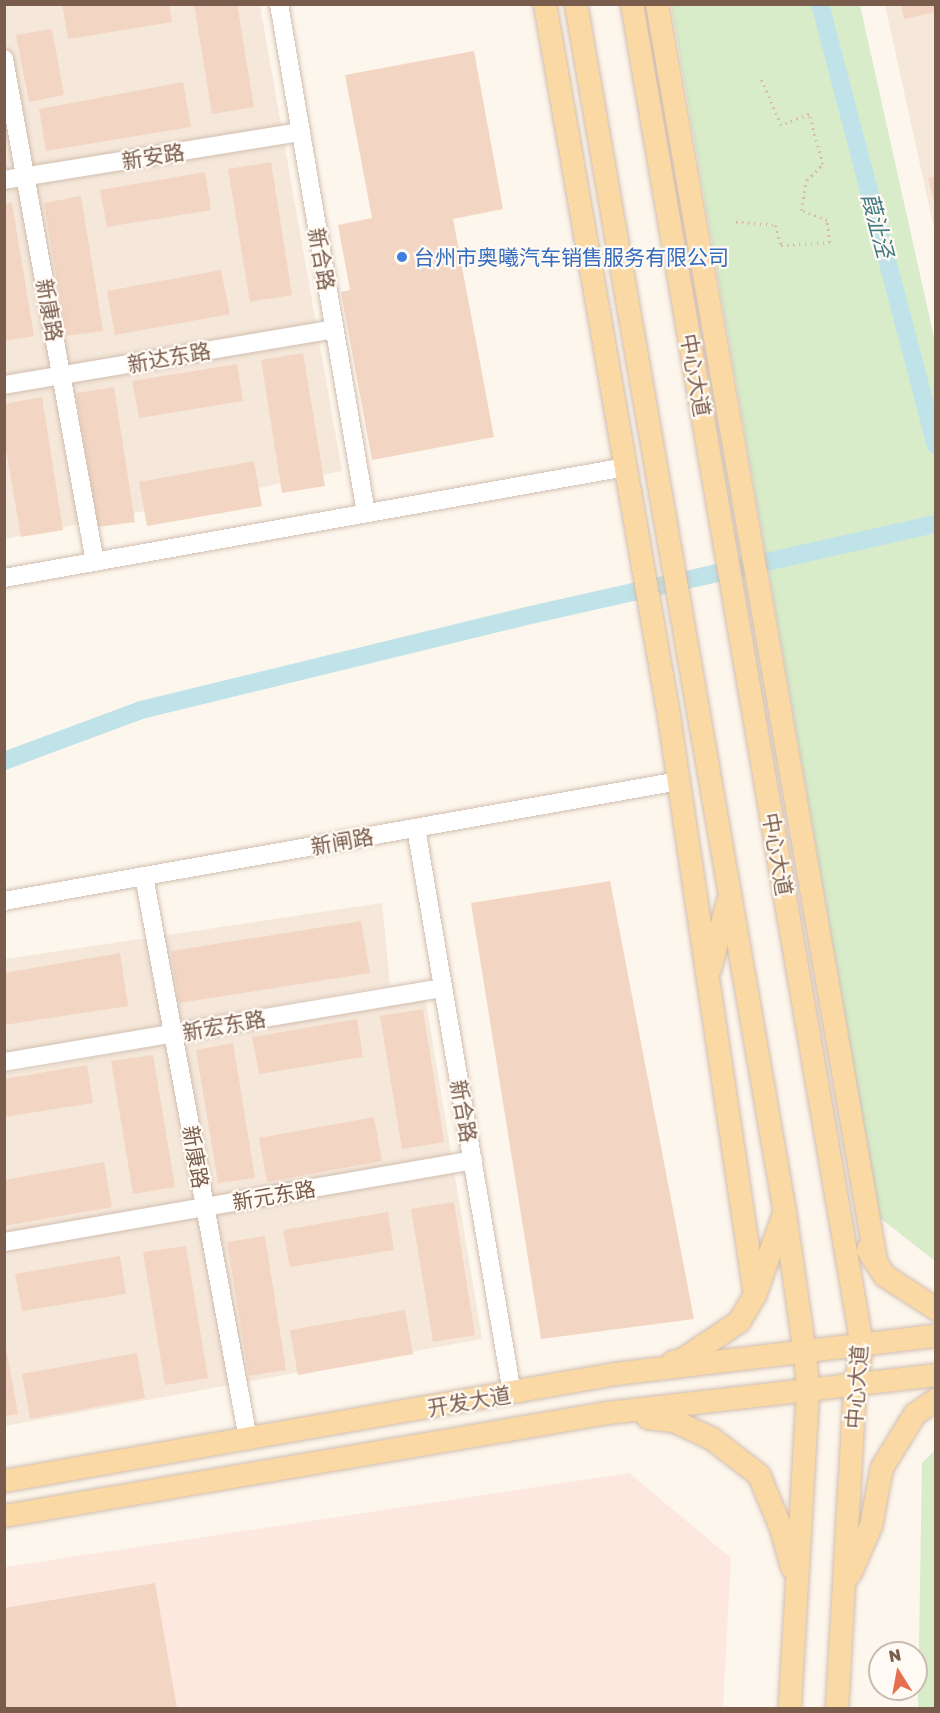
<!DOCTYPE html>
<html>
<head>
<meta charset="utf-8">
<style>
	body { margin:0 }
	#map { position:relative; width:940px; height:1713px; overflow:hidden; background:#fdf6ec; font-family:"Golos Text","Noto Sans SC",sans-serif }
	div>[style] { position:absolute }
	.residential>* { inset:0; background:#f5e8da }
	.commercial>* { inset:0; background:#fde8e0 }
	.green>* { inset:0; background:#d8ecc9 }
	.canal>* { height:18px; margin:-9px; padding:0 9px; transform-origin:9px; border-radius:9px; background:#bfe3e8 }
	.building>* { inset:0; background:#f3d5c3 }
	.path>* { height:3px; margin-top:-1.5px; transform-origin:0; background:repeating-linear-gradient(90deg,#d9b8a5 0 1.5px,transparent 0 6px) }
	.roads { filter:drop-shadow(0 0 2px #d1beb0) drop-shadow(0 0 2px #d1beb0) }
	.minor>* { height:18px; margin:-9px; padding:0 9px; transform-origin:9px; border-radius:9px; background:#fff }
	.major>* { height:22px; margin:-11px; padding:0 11px; transform-origin:11px; border-radius:11px; background:#fbd9a5 }
	.dots>* { width:16px; height:16px; translate:-50% -50%; box-sizing:border-box; border:3px solid #fffaf3; border-radius:50% }
	span { translate:-50% -50%; white-space:nowrap; text-align:center; line-height:1.15; -webkit-text-stroke:4.5px #fffaf3; paint-order:stroke }
	.street-label { font-size:21px; color:#7a5c4d }
	.shop-label { font-size:21px; color:#366cbe }
	.left { translate:0 -50%; text-align:left }
	.water-label { font-size:22px; color:#437c86; font-style:italic }
	.frame { position:absolute; inset:0; border:6px solid #7a5c4d; pointer-events:none }
	.north { position:absolute; left:868px; top:1641px; width:60px; height:60px; box-sizing:border-box; background:#fffaf3; border:2px solid #cabbb1; border-radius:50%; rotate:349deg; font-size:16px; font-weight:700; line-height:24px; text-align:center; color:#7a5c4d }
	.north::after { content:''; display:block; margin:auto; width:21px; height:27px; background:#e76f51; clip-path:polygon(50% 0,100% 100%,50% 72%,0 100%) }
</style>
</head>
<body>
<div id="map">
	<div class="residential">
		<div style="clip-path:polygon(5px 5px,260px 5px,342px 471px,5px 539px)"></div>
		<div style="clip-path:polygon(885px 5px,935px 5px,935px 233px)"></div>
		<div style="clip-path:polygon(382px 903px,390px 985px,5px 1053px,5px 959px)"></div>
		<div style="clip-path:polygon(425px 997px,482px 1339px,5px 1426px,5px 1074px)"></div>
	</div>
	<div class="commercial">
		<div style="clip-path:polygon(629px 1473px,731px 1558px,723px 1708px,5px 1708px,5px 1567px)"></div>
	</div>
	<div class="green">
		<div style="clip-path:polygon(671px 5px,860px 5px,935px 342px,935px 1261px,880px 1218px)"></div>
		<div style="clip-path:polygon(935px 1450px,935px 1708px,918px 1708px,922px 1463px)"></div>
	</div>
	<div class="canal">
		<div style="left:820px;top:4px;width:456px;rotate:75.3deg"></div>
		<div style="left:4px;top:761px;width:146px;rotate:-20.4deg"></div>
		<div style="left:141px;top:710px;width:392px;rotate:-13.7deg"></div>
		<div style="left:522px;top:617px;width:424px;rotate:-12.7deg"></div>
	</div>
	<div class="building">
		<div style="clip-path:polygon(62px 4px,169px 4px,172px 22px,68px 39px)"></div>
		<div style="clip-path:polygon(194px 4px,237px 4px,254px 107px,212px 114px)"></div>
		<div style="clip-path:polygon(901px 4px,936px 4px,936px 12px,904px 19px)"></div>
		<div style="clip-path:polygon(52px 29px,64px 95px,29px 102px,16px 35px)"></div>
		<div style="clip-path:polygon(474px 51px,503px 209px,453px 219px,494px 437px,372px 460px,341px 292px,350px 290px,338px 225px,372px 218px,345px 75px)"></div>
		<div style="clip-path:polygon(183px 82px,191px 127px,46px 151px,39px 109px)"></div>
		<div style="clip-path:polygon(271px 162px,292px 295px,250px 302px,228px 169px)"></div>
		<div style="clip-path:polygon(205px 172px,211px 210px,107px 227px,100px 190px)"></div>
		<div style="clip-path:polygon(936px 176px,936px 205px,935px 206px,928px 178px)"></div>
		<div style="clip-path:polygon(81px 196px,103px 331px,66px 336px,44px 203px)"></div>
		<div style="clip-path:polygon(12px 203px,34px 336px,4px 341px,4px 204px)"></div>
		<div style="clip-path:polygon(221px 270px,230px 314px,115px 335px,107px 291px)"></div>
		<div style="clip-path:polygon(303px 353px,325px 486px,282px 493px,261px 360px)"></div>
		<div style="clip-path:polygon(237px 364px,243px 401px,139px 418px,132px 381px)"></div>
		<div style="clip-path:polygon(114px 387px,135px 522px,98px 527px,76px 393px)"></div>
		<div style="clip-path:polygon(42px 397px,63px 530px,21px 537px,4px 438px,4px 404px)"></div>
		<div style="clip-path:polygon(254px 461px,262px 506px,147px 526px,139px 482px)"></div>
		<div style="clip-path:polygon(610px 881px,694px 1319px,541px 1339px,471px 903px)"></div>
		<div style="clip-path:polygon(361px 921px,370px 973px,179px 1003px,171px 951px)"></div>
		<div style="clip-path:polygon(120px 953px,128px 1006px,4px 1025px,4px 973px)"></div>
		<div style="clip-path:polygon(423px 1009px,444px 1142px,402px 1149px,380px 1016px)"></div>
		<div style="clip-path:polygon(357px 1019px,363px 1057px,259px 1074px,252px 1037px)"></div>
		<div style="clip-path:polygon(233px 1043px,255px 1178px,218px 1183px,196px 1050px)"></div>
		<div style="clip-path:polygon(153px 1055px,175px 1187px,133px 1194px,111px 1061px)"></div>
		<div style="clip-path:polygon(87px 1065px,93px 1103px,4px 1117px,4px 1079px)"></div>
		<div style="clip-path:polygon(374px 1117px,382px 1161px,267px 1182px,259px 1138px)"></div>
		<div style="clip-path:polygon(104px 1162px,112px 1207px,4px 1226px,4px 1180px)"></div>
		<div style="clip-path:polygon(454px 1202px,475px 1335px,433px 1342px,411px 1209px)"></div>
		<div style="clip-path:polygon(388px 1212px,394px 1250px,290px 1267px,283px 1230px)"></div>
		<div style="clip-path:polygon(265px 1236px,286px 1370px,249px 1376px,227px 1242px)"></div>
		<div style="clip-path:polygon(186px 1246px,208px 1378px,165px 1385px,143px 1252px)"></div>
		<div style="clip-path:polygon(120px 1256px,126px 1294px,22px 1311px,15px 1274px)"></div>
		<div style="clip-path:polygon(405px 1310px,413px 1354px,298px 1375px,290px 1330px)"></div>
		<div style="clip-path:polygon(4px 1336px,18px 1414px,4px 1416px)"></div>
		<div style="clip-path:polygon(137px 1353px,145px 1398px,30px 1419px,22px 1374px)"></div>
		<div style="clip-path:polygon(155px 1583px,177px 1708px,4px 1708px,4px 1608px)"></div>
	</div>
	<div class="path">
		<div style="left:736px;top:222px;width:39px;rotate:4deg"></div>
		<div style="left:775px;top:225px;width:21px;rotate:73deg"></div>
		<div style="left:781px;top:245px;width:49px;rotate:-3.5deg"></div>
		<div style="left:830px;top:242px;width:22px;rotate:-98deg"></div>
		<div style="left:827px;top:220px;width:28px;rotate:-159deg"></div>
		<div style="left:801px;top:210px;width:31px;rotate:-79deg"></div>
		<div style="left:807px;top:180px;width:23px;rotate:-45deg"></div>
		<div style="left:823px;top:164px;width:52px;rotate:-105.6deg"></div>
		<div style="left:809px;top:114px;width:30px;rotate:159deg"></div>
		<div style="left:781px;top:125px;width:51px;rotate:-113.1deg"></div>
	</div>
	<div class="roads">
		<div class="minor">
			<div style="left:279px;top:4px;width:516px;rotate:80.3deg"></div>
			<div style="left:4px;top:59px;width:511px;rotate:79.75deg"></div>
			<div style="left:4px;top:180px;width:301px;rotate:-9.2deg"></div>
			<div style="left:4px;top:385px;width:335px;rotate:-9.6deg"></div>
			<div style="left:4px;top:578px;width:632px;rotate:-10.12deg"></div>
			<div style="left:416px;top:828px;width:573px;rotate:80.36deg"></div>
			<div style="left:144px;top:876px;width:573px;rotate:79.53deg"></div>
			<div style="left:4px;top:901px;width:686px;rotate:-10.08deg"></div>
			<div style="left:4px;top:1062px;width:445px;rotate:-9.6deg"></div>
			<div style="left:4px;top:1242px;width:476px;rotate:-9.9deg"></div>
		</div>
		<div class="major">
			<div style="left:545px;top:4px;width:723px;rotate:80.12deg"></div>
			<div style="left:669px;top:716px;width:585px;rotate:81.55deg"></div>
			<div style="left:576px;top:4px;width:1227px;rotate:80.19deg"></div>
			<div style="left:785px;top:1213px;width:142px;rotate:81.9deg"></div>
			<div style="left:805px;top:1354px;width:38px;rotate:85deg"></div>
			<div style="left:808px;top:1392px;width:317px;rotate:93.3deg"></div>
			<div style="left:632px;top:4px;width:1362px;rotate:80.27deg"></div>
			<div style="left:862px;top:1346px;width:42px;rotate:99.7deg"></div>
			<div style="left:855px;top:1387px;width:322px;rotate:93.2deg"></div>
			<div style="left:657px;top:4px;width:1277px;rotate:80.12deg"></div>
			<div style="left:710px;top:969px;width:69px;rotate:-75deg"></div>
			<div style="left:868px;top:1250px;width:31px;rotate:57deg"></div>
			<div style="left:885px;top:1276px;width:61px;rotate:32.9deg"></div>
			<div style="left:673px;top:1362px;width:9px;rotate:-13deg"></div>
			<div style="left:682px;top:1360px;width:69px;rotate:-33.7deg"></div>
			<div style="left:739px;top:1322px;width:31px;rotate:-59deg"></div>
			<div style="left:755px;top:1295px;width:83px;rotate:-70.3deg"></div>
			<div style="left:648px;top:1418px;width:26px;rotate:7deg"></div>
			<div style="left:674px;top:1421px;width:41px;rotate:24.7deg"></div>
			<div style="left:711px;top:1438px;width:61px;rotate:37.6deg"></div>
			<div style="left:759px;top:1475px;width:57px;rotate:67.5deg"></div>
			<div style="left:781px;top:1528px;width:41px;rotate:74.2deg"></div>
			<div style="left:4px;top:1481px;width:620px;rotate:-9.93deg"></div>
			<div style="left:615px;top:1374px;width:323px;rotate:-6.8deg"></div>
			<div style="left:4px;top:1516px;width:613px;rotate:-9.68deg"></div>
			<div style="left:608px;top:1413px;width:330px;rotate:-6.6deg"></div>
			<div style="left:850px;top:1574px;width:52px;rotate:-66.4deg"></div>
			<div style="left:871px;top:1526px;width:59px;rotate:-79.3deg"></div>
			<div style="left:882px;top:1468px;width:63px;rotate:-58.6deg"></div>
			<div style="left:915px;top:1414px;width:25px;rotate:-34deg"></div>
		</div>
	</div>
	<div class="dots">
		<div style="left:402px;top:257px;background:#3f7fe0"></div>
	</div>
	<div class="street-label">
		<span style="left:153px;top:156px;rotate:-9deg">新安路</span>
		<span style="left:322px;top:259px;rotate:80deg">新合路</span>
		<span style="left:50px;top:310px;rotate:80deg">新康路</span>
		<span style="left:169px;top:357px;rotate:-10deg">新达东路</span>
		<span style="left:696px;top:375px;rotate:80deg">中心大道</span>
		<span style="left:342px;top:841px;rotate:-10deg">新闸路</span>
		<span style="left:778px;top:854px;rotate:80deg">中心大道</span>
		<span style="left:224px;top:1025px;rotate:-10deg">新宏东路</span>
		<span style="left:464px;top:1111px;rotate:80deg">新合路</span>
		<span style="left:196px;top:1157px;rotate:80deg">新康路</span>
		<span style="left:274px;top:1195px;rotate:-10deg">新元东路</span>
		<span style="left:856px;top:1387px;rotate:-86deg">中心大道</span>
		<span style="left:469px;top:1401px;rotate:-10deg">开发大道</span>
	</div>
	<div class="shop-label">
		<span class="left" style="left:414px;top:257px">台州市奥曦汽车销售服务有限公司</span>
	</div>
	<div class="water-label">
		<span style="left:878px;top:225px;rotate:75deg">葭沚泾</span>
	</div>
	<div class="frame"></div>
	<div class="north">N</div>
</div>
</body>
</html>
